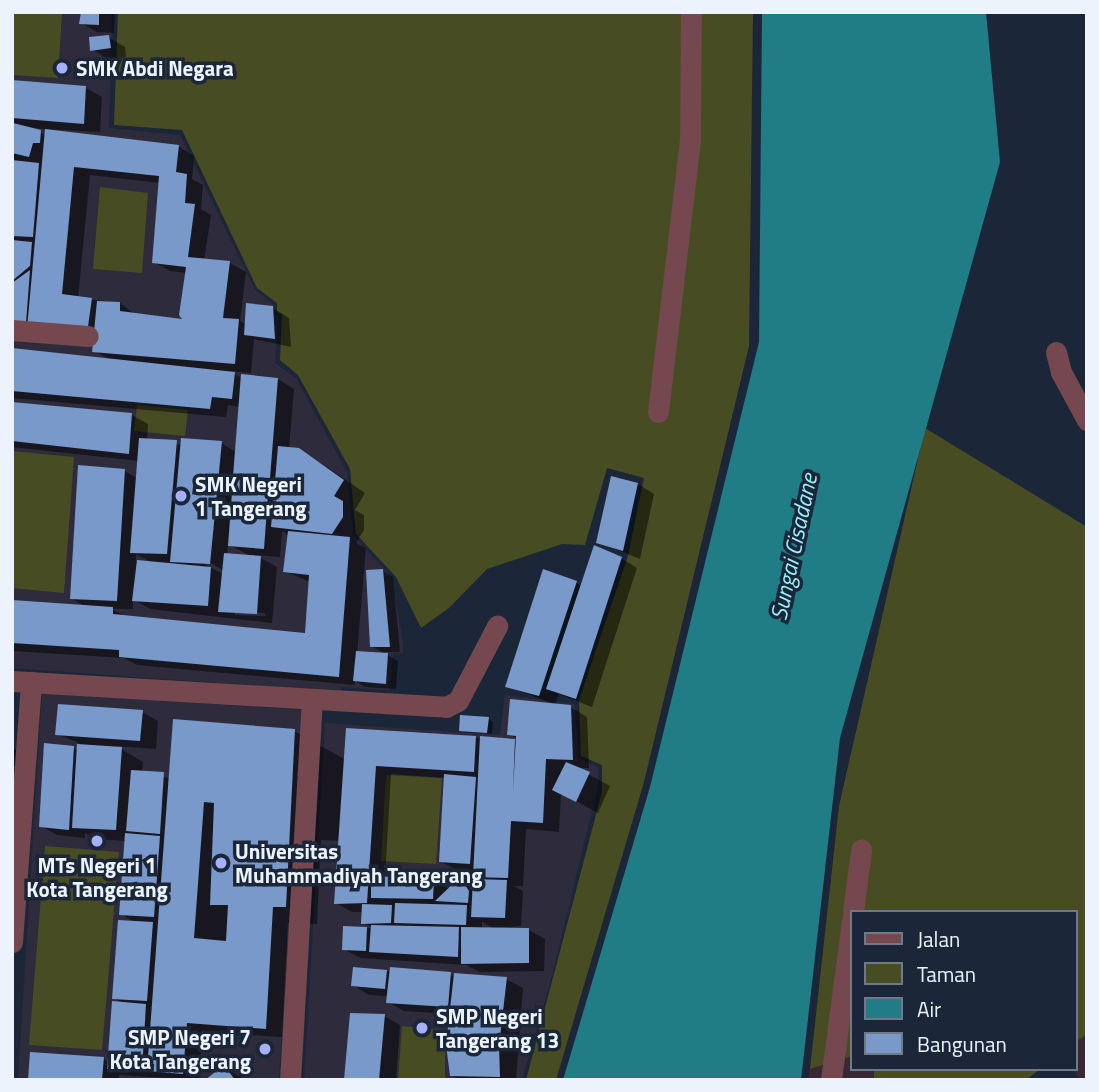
<!DOCTYPE html>
<html>
<head>
<meta charset="utf-8">
<style>
	body { margin:0 }
	#map { position:relative; width:1099px; height:1092px; overflow:hidden; background:#1b2739; font-family:"Titillium Web",sans-serif }
	div>[style] { position:absolute }
	.commercial>* { inset:0; background:#392832 }
	.education>* { inset:0; background:#2e2b3c }
	.green>* { inset:0; background:#484c23 }
	.water>* { inset:0; background:#207c85 }
	.shadow>* { inset:0; background:#0007 }
	.building>* { inset:0; background:#7999cb }
	.minor>* { height:21px; margin:-10.5px; padding:0 10.5px; transform-origin:10.5px; border-radius:10.5px; background:#75474e }
	.dots>* { width:19px; height:19px; translate:-50% -50%; box-sizing:border-box; border:4px solid #1b2739; border-radius:50% }
	span { translate:-50% -50%; white-space:nowrap; text-align:center; line-height:1.15; -webkit-text-stroke:7px #1b2739; paint-order:stroke }
	.poi-label { font-size:21px; color:#ecf3fd; font-weight:700 }
	.left { translate:0 -50%; text-align:left }
	.right { translate:-100% -50%; text-align:right }
	.water-label { font-size:23px; color:#97f5ff; font-style:italic }
	.frame { position:absolute; inset:0; border:14px solid #ecf3fd; pointer-events:none }
	.legend { position:absolute; left:850px; top:910px; width:228px; height:161px; box-sizing:border-box; background:#1b2739; border:2px solid #6f7987; margin:0; padding:9px 12px; list-style:none; font-size:21px; color:#ecf3fd }
	.legend li { display:flex; align-items:center; gap:14px; height:35px }
	.legend b { width:35px; border:2px solid #6f7987 }
</style>
</head>
<body>
<div id="map">
	<div class="commercial">
		<div style="clip-path:polygon(1087px 1034px,1087px 1080px,1080px 1080px,1073px 1069px,1076px 1042px)"></div>
		<div style="clip-path:polygon(852px 1056px,852px 1069px,874px 1069px,874px 1080px,808px 1080px,810px 1069px)"></div>
	</div>
	<div class="education">
		<div style="clip-path:polygon(12px 12px,112px 12px,109px 128px,180px 135px,255px 290px,274px 305px,274px 315px,278px 316px,275px 363px,296px 378px,347px 472px,353px 535px,392px 578px,403px 644px,403px 654px,393px 653px,390px 690px,341px 687px,340px 692px,12px 668px)"></div>
		<div style="clip-path:polygon(42px 693px,304px 710px,279px 1080px,18px 1080px)"></div>
		<div style="clip-path:polygon(505px 695px,575px 704px,578px 758px,598px 767px,598px 786px,552px 976px,522px 1080px,304px 1080px,325px 723px,500px 735px)"></div>
	</div>
	<div class="green">
		<div style="clip-path:polygon(12px 12px,62px 12px,58px 78px,12px 75px)"></div>
		<div style="clip-path:polygon(118px 12px,753px 12px,749px 346px,644px 782px,556px 1080px,526px 1080px,602px 792px,602px 765px,581px 756px,579px 700px,628px 556px,644px 478px,607px 468px,585px 545px,562px 544px,487px 569px,449px 608px,421px 628px,396px 577px,356px 534px,350px 469px,298px 375px,280px 360px,282px 314px,277px 312px,277px 303px,257px 288px,182px 130px,114px 125px)"></div>
		<div style="clip-path:polygon(100px 187px,148px 193px,142px 273px,93px 269px)"></div>
		<div style="clip-path:polygon(137px 405px,188px 410px,185px 436px,134px 431px)"></div>
		<div style="clip-path:polygon(925px 428px,1087px 527px,1087px 1034px,1076px 1042px,1076px 912px,852px 912px,852px 1056px,810px 1069px,839px 806px)"></div>
		<div style="clip-path:polygon(12px 451px,74px 457px,64px 593px,12px 588px)"></div>
		<div style="clip-path:polygon(386px 775px,442px 778px,436px 864px,381px 861px)"></div>
		<div style="clip-path:polygon(45px 846px,119px 852px,102px 1050px,29px 1045px)"></div>
		<div style="clip-path:polygon(402px 1026px,445px 1030px,445px 1077px,452px 1080px,398px 1080px)"></div>
		<div style="clip-path:polygon(874px 1069px,1040px 1069px,1026px 1080px,874px 1080px)"></div>
	</div>
	<div class="water">
		<div style="clip-path:polygon(762px 12px,986px 12px,1000px 162px,840px 738px,801px 1080px,563px 1080px,650px 787px,759px 342px)"></div>
	</div>
	<div class="shadow">
		<div style="clip-path:polygon(83px 12px,115px 12px,114px 33px,97px 32px,81px 23px)"></div>
		<div style="clip-path:polygon(108px 37px,125px 47px,126px 57px,108px 59px,92px 49px)"></div>
		<div style="clip-path:polygon(evenodd,12px 82px,86px 88px,102px 97px,100px 132px,28px 128px,46px 135px,178px 146px,194px 156px,192px 179px,203px 185px,201px 209px,211px 215px,204px 261px,230px 263px,246px 272px,240px 321px,247px 325px,273px 308px,289px 318px,291px 347px,254px 339px,251px 373px,229px 371px,242px 378px,278px 379px,294px 389px,289px 449px,321px 463px,365px 493px,355px 510px,364px 515px,364px 530px,356px 543px,366px 548px,357px 653px,387px 655px,371px 646px,383px 571px,393px 577px,400px 652px,383px 652px,398px 661px,396px 689px,365px 687px,355px 681px,355px 685px,137px 665px,124px 658px,12px 651px,12px 602px,86px 607px,71px 598px,79px 467px,125px 471px,138px 479px,139px 461px,12px 447px,12px 404px,132px 415px,148px 424px,147px 440px,182px 445px,221px 443px,236px 452px,240px 407px,228px 405px,226px 417px,12px 398px,12px 350px,111px 360px,94px 351px,95px 342px,12px 328px,12px 82px,90px 175px,160px 183px,154px 262px,170px 271px,187px 273px,186px 322px,136px 315px,120px 303px,78px 298px,90px 175px,12px 82px,235px 475px,246px 481px,235px 481px,235px 475px,12px 82px,282px 531px,289px 536px,284px 571px,310px 582px,306px 635px,127px 617px,112px 609px,133px 609px,133px 599px,150px 609px,272px 623px,277px 567px,255px 555px,280px 557px,282px 531px,12px 82px,228px 544px,252px 557px,227px 555px,228px 544px,12px 82px,136px 554px,153px 563px,136px 562px,136px 554px,12px 82px,203px 558px,224px 571px,224px 575px,201px 562px,203px 558px,12px 82px,235px 611px,265px 613px,265px 616px,235px 615px,235px 611px)"></div>
		<div style="clip-path:polygon(638px 484px,654px 494px,640px 559px,598px 542px)"></div>
		<div style="clip-path:polygon(evenodd,621px 558px,637px 568px,592px 707px,559px 694px,555px 705px,570px 707px,587px 717px,589px 768px,577px 768px,610px 786px,598px 813px,561px 793px,559px 832px,526px 829px,523px 886px,514px 886px,523px 891px,521px 926px,493px 928px,482px 922px,482px 929px,529px 930px,545px 939px,544px 971px,479px 972px,466px 965px,360px 958px,344px 949px,345px 928px,373px 928px,363px 923px,363px 912px,352px 912px,336px 903px,340px 841px,321px 840px,317px 924px,288px 923px,282px 1037px,202px 1032px,199px 1080px,119px 1075px,119px 1080px,30px 1080px,104px 1059px,109px 1062px,125px 1004px,114px 998px,136px 923px,121px 914px,126px 841px,95px 839px,85px 833px,85px 838px,57px 835px,41px 826px,73px 748px,79px 751px,79px 743px,57px 734px,142px 712px,158px 721px,156px 749px,116px 746px,143px 762px,142px 772px,172px 779px,294px 731px,346px 760px,475px 738px,522px 741px,509px 734px,551px 703px,507px 686px,576px 583px,582px 586px,621px 558px,391px 774px,446px 778px,440px 861px,457px 870px,475px 871px,484px 881px,474px 886px,461px 879px,449px 889px,434px 880px,385px 878px,391px 774px)"></div>
		<div style="clip-path:polygon(488px 719px,493px 722px,492px 734px,461px 730px)"></div>
		<div style="clip-path:polygon(12px 748px,19px 751px,18px 766px,12px 766px)"></div>
		<div style="clip-path:polygon(386px 971px,506px 979px,523px 988px,516px 1080px,460px 1080px,451px 1075px,451px 1014px,404px 1011px,388px 1002px,389px 996px,369px 995px,353px 985px)"></div>
		<div style="clip-path:polygon(384px 1016px,400px 1025px,396px 1080px,345px 1080px)"></div>
		<div style="clip-path:polygon(224px 1067px,241px 1077px,243px 1080px,208px 1080px)"></div>
	</div>
	<div class="building">
		<div style="clip-path:polygon(81px 12px,99px 12px,99px 25px,79px 24px)"></div>
		<div style="clip-path:polygon(109px 35px,111px 48px,90px 51px,89px 37px)"></div>
		<div style="clip-path:polygon(12px 80px,86px 86px,84px 124px,12px 118px)"></div>
		<div style="clip-path:polygon(13px 123px,41px 130px,40px 143px,33px 143px,29px 157px,12px 153px)"></div>
		<div style="clip-path:polygon(45px 129px,179px 145px,176px 172px,187px 174px,185px 203px,195px 204px,188px 257px,230px 261px,223px 318px,239px 319px,235px 364px,92px 352px,97px 301px,120px 302px,120px 311px,182px 319px,179px 315px,186px 267px,152px 263px,159px 176px,74px 167px,62px 294px,92px 298px,87px 334px,27px 329px)"></div>
		<div style="clip-path:polygon(12px 160px,39px 163px,33px 237px,12px 236px)"></div>
		<div style="clip-path:polygon(12px 240px,32px 242px,30px 266px,12px 281px)"></div>
		<div style="clip-path:polygon(30px 270px,26px 323px,12px 322px,12px 283px)"></div>
		<div style="clip-path:polygon(246px 303px,273px 306px,275px 339px,244px 335px)"></div>
		<div style="clip-path:polygon(12px 348px,235px 372px,232px 399px,212px 397px,210px 409px,12px 391px)"></div>
		<div style="clip-path:polygon(241px 374px,278px 378px,270px 478px,233px 476px)"></div>
		<div style="clip-path:polygon(12px 402px,132px 413px,129px 454px,12px 441px)"></div>
		<div style="clip-path:polygon(139px 438px,177px 440px,167px 554px,130px 553px)"></div>
		<div style="clip-path:polygon(181px 438px,222px 441px,210px 564px,170px 562px)"></div>
		<div style="clip-path:polygon(278px 446px,299px 448px,344px 480px,334px 496px,343px 501px,343px 517px,332px 534px,271px 527px)"></div>
		<div style="clip-path:polygon(78px 465px,125px 469px,117px 601px,70px 599px)"></div>
		<div style="clip-path:polygon(611px 476px,638px 483px,623px 551px,596px 543px)"></div>
		<div style="clip-path:polygon(233px 479px,269px 482px,264px 549px,228px 546px)"></div>
		<div style="clip-path:polygon(288px 531px,350px 537px,339px 677px,119px 657px,119px 650px,12px 643px,12px 600px,113px 607px,113px 614px,305px 633px,309px 575px,283px 572px)"></div>
		<div style="clip-path:polygon(594px 545px,622px 557px,576px 699px,546px 689px)"></div>
		<div style="clip-path:polygon(224px 553px,261px 556px,257px 614px,218px 612px)"></div>
		<div style="clip-path:polygon(137px 560px,211px 567px,208px 606px,132px 601px)"></div>
		<div style="clip-path:polygon(383px 569px,390px 647px,370px 647px,366px 570px)"></div>
		<div style="clip-path:polygon(543px 569px,577px 581px,539px 696px,505px 687px)"></div>
		<div style="clip-path:polygon(356px 651px,388px 653px,386px 684px,353px 681px)"></div>
		<div style="clip-path:polygon(510px 699px,571px 705px,573px 760px,546px 759px,543px 823px,511px 821px,508px 878px,473px 877px,480px 736px,515px 739px,513px 791px,516px 736px,507px 735px)"></div>
		<div style="clip-path:polygon(58px 704px,143px 710px,140px 741px,55px 735px)"></div>
		<div style="clip-path:polygon(460px 715px,489px 717px,487px 733px,459px 731px)"></div>
		<div style="clip-path:polygon(evenodd,173px 719px,295px 729px,286px 907px,273px 907px,266px 1029px,187px 1023px,183px 1074px,147px 1071px,173px 719px,204px 802px,214px 803px,210px 905px,228px 905px,226px 941px,194px 938px,204px 802px)"></div>
		<div style="clip-path:polygon(346px 728px,476px 736px,474px 772px,376px 766px,367px 903px,334px 904px)"></div>
		<div style="clip-path:polygon(44px 743px,74px 746px,69px 830px,39px 827px)"></div>
		<div style="clip-path:polygon(77px 744px,122px 747px,116px 830px,72px 828px)"></div>
		<div style="clip-path:polygon(566px 762px,590px 772px,576px 802px,552px 790px)"></div>
		<div style="clip-path:polygon(131px 770px,164px 772px,160px 834px,126px 831px)"></div>
		<div style="clip-path:polygon(444px 774px,476px 777px,470px 864px,439px 862px)"></div>
		<div style="clip-path:polygon(125px 833px,160px 836px,154px 917px,119px 915px)"></div>
		<div style="clip-path:polygon(371px 876px,434px 879px,433px 899px,371px 898px)"></div>
		<div style="clip-path:polygon(460px 877px,469px 891px,468px 903px,435px 901px)"></div>
		<div style="clip-path:polygon(473px 879px,507px 880px,505px 918px,471px 917px)"></div>
		<div style="clip-path:polygon(395px 903px,467px 905px,466px 925px,394px 923px)"></div>
		<div style="clip-path:polygon(362px 904px,392px 905px,391px 923px,361px 924px)"></div>
		<div style="clip-path:polygon(118px 920px,153px 922px,147px 1001px,112px 999px)"></div>
		<div style="clip-path:polygon(371px 925px,459px 927px,458px 957px,369px 952px)"></div>
		<div style="clip-path:polygon(343px 926px,367px 927px,366px 951px,342px 950px)"></div>
		<div style="clip-path:polygon(461px 927px,529px 928px,529px 963px,461px 964px)"></div>
		<div style="clip-path:polygon(353px 967px,387px 970px,385px 989px,351px 986px)"></div>
		<div style="clip-path:polygon(390px 967px,451px 972px,448px 1007px,386px 1003px)"></div>
		<div style="clip-path:polygon(454px 973px,507px 977px,499px 1046px,500px 1077px,450px 1076px,446px 1045px)"></div>
		<div style="clip-path:polygon(112px 1001px,146px 1004px,142px 1071px,107px 1069px)"></div>
		<div style="clip-path:polygon(350px 1013px,385px 1014px,379px 1080px,344px 1080px)"></div>
		<div style="clip-path:polygon(30px 1052px,104px 1057px,102px 1080px,28px 1080px)"></div>
		<div style="clip-path:polygon(224px 1065px,235px 1080px,205px 1080px)"></div>
	</div>
	<div class="minor">
		<div style="left:12px;top:330px;width:76px;rotate:4.5deg"></div>
		<div style="left:1056px;top:352px;width:21px;rotate:76deg"></div>
		<div style="left:1061px;top:372px;width:55px;rotate:61.6deg"></div>
		<div style="left:658px;top:412px;width:273px;rotate:-83.3deg"></div>
		<div style="left:690px;top:141px;width:129px;rotate:-89.6deg"></div>
		<div style="left:12px;top:681px;width:435px;rotate:3.4deg"></div>
		<div style="left:446px;top:707px;width:13px;rotate:-27deg"></div>
		<div style="left:458px;top:701px;width:85px;rotate:-62.5deg"></div>
		<div style="left:853px;top:912px;width:63px;rotate:-82.6deg"></div>
		<div style="left:12px;top:942px;width:261px;rotate:-85.8deg"></div>
		<div style="left:290px;top:1080px;width:381px;rotate:-86.7deg"></div>
		<div style="left:831px;top:1080px;width:161px;rotate:-82.5deg"></div>
	</div>
	<div class="dots">
		<div style="left:62px;top:68px;background:#a6b1fc"></div>
		<div style="left:181px;top:496px;background:#a6b1fc"></div>
		<div style="left:97px;top:841px;background:#a6b1fc"></div>
		<div style="left:221px;top:863px;background:#a6b1fc"></div>
		<div style="left:422px;top:1028px;background:#a6b1fc"></div>
		<div style="left:265px;top:1049px;background:#a6b1fc"></div>
	</div>
	<div class="poi-label">
		<span class="left" style="left:76px;top:68px">SMK Abdi Negara</span>
		<span class="left" style="left:195px;top:496px">SMK Negeri<br>1 Tangerang</span>
		<span class="left" style="left:235px;top:863px">Universitas<br>Muhammadiyah Tangerang</span>
		<span style="left:97px;top:877px">MTs Negeri 1<br>Kota Tangerang</span>
		<span class="left" style="left:436px;top:1028px">SMP Negeri<br>Tangerang 13</span>
		<span class="right" style="left:251px;top:1049px">SMP Negeri 7<br>Kota Tangerang</span>
	</div>
	<div class="water-label">
		<span style="left:794px;top:547px;rotate:-78deg">Sungai Cisadane</span>
	</div>
	<div class="frame"></div>
	<ul class="legend">
	<li><b style="height:9px;background:#75474e"></b>Jalan</li>
	<li><b style="height:19px;background:#484c23"></b>Taman</li>
	<li><b style="height:19px;background:#207c85"></b>Air</li>
	<li><b style="height:19px;background:#7999cb"></b>Bangunan</li>
	</ul>
</div>
</body>
</html>
